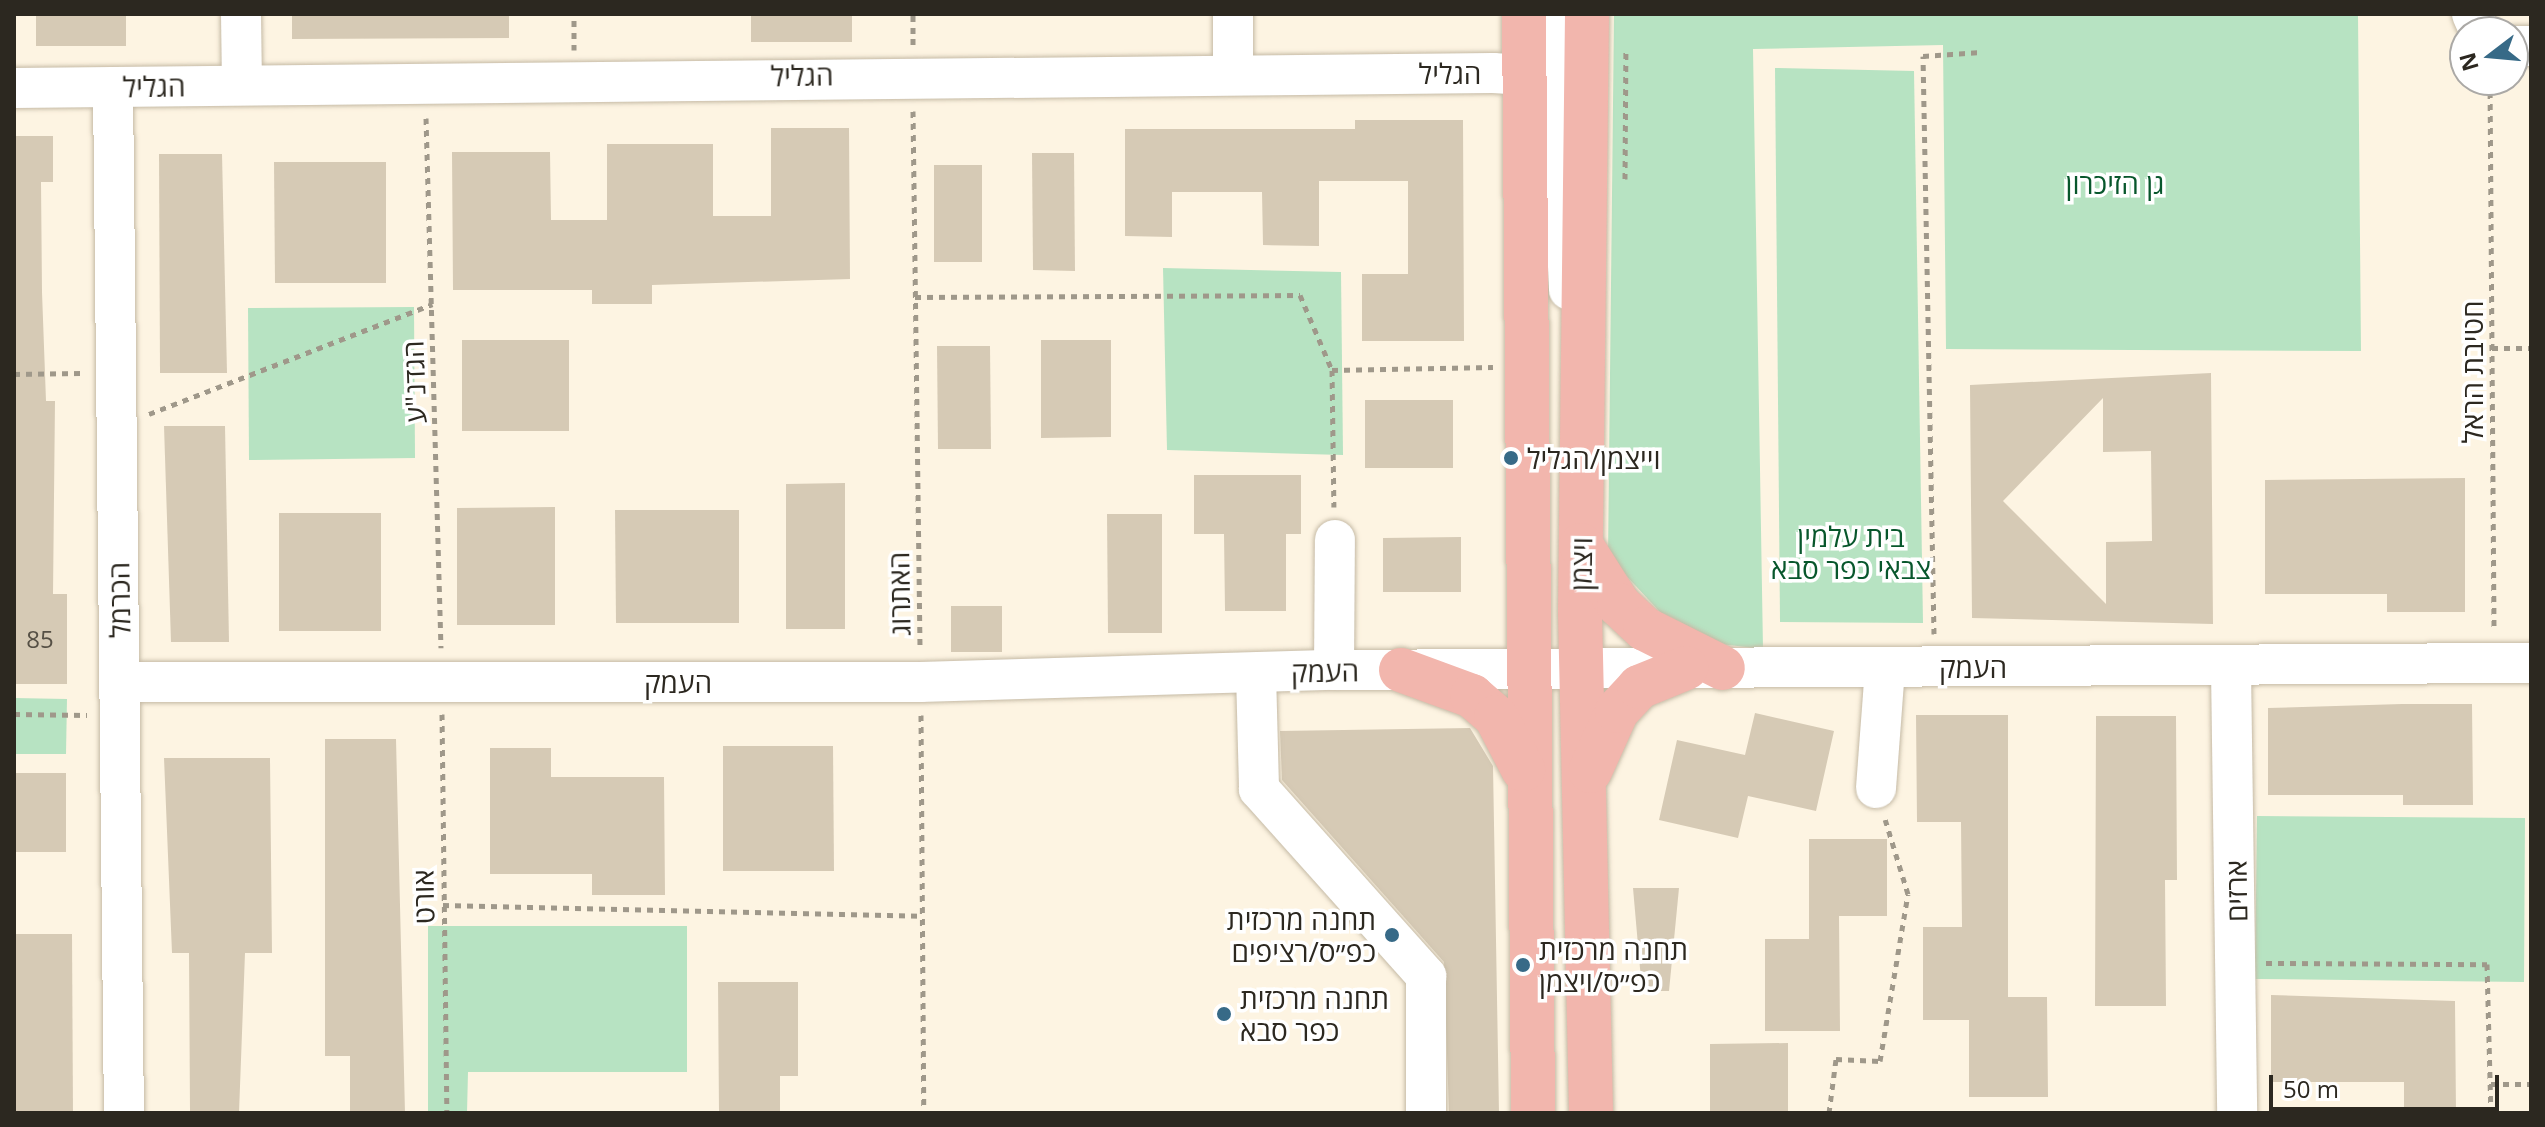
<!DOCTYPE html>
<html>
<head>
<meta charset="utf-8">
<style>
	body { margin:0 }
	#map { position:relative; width:2545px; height:1127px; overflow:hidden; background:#fdf4e2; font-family:"Open Sans","Noto Sans Hebrew",sans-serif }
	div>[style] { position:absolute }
	.green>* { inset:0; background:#b7e3c2 }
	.building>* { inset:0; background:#d6cab5 }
	.path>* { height:5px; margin-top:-2.5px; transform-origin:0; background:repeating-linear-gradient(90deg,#9f988a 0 6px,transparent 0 12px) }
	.roads { filter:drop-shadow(0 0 2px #c5baa5) drop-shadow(0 0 2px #c5baa5) }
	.minor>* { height:40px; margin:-20px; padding:0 20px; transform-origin:20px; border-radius:20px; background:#fff }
	.major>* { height:44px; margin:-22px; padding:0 22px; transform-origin:22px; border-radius:22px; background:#f2b6ad }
	.dots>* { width:22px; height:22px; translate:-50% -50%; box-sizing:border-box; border:4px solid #fff; border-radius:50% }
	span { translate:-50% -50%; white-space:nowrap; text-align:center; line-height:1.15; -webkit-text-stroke:7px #fff; paint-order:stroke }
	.number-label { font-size:24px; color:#565045 }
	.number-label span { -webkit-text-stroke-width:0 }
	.street-label { font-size:28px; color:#2c2820 }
	.park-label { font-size:28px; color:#08572c }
	.poi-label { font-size:28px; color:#2c2820 }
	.left { translate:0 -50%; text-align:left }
	.right { translate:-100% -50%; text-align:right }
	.frame { position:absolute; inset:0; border:16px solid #2c2820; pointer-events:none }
	.north { position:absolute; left:2449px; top:16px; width:80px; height:80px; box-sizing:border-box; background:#fff; border:2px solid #aba9a6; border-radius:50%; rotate:254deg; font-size:22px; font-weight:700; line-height:32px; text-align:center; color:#2c2820 }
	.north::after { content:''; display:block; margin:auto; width:28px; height:36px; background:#376a87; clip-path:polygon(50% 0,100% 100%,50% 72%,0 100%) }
	.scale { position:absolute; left:2269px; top:1075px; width:230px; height:36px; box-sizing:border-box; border:4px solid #2c2820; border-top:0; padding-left:10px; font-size:24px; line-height:28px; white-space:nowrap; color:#2c2820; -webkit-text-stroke:6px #fff; paint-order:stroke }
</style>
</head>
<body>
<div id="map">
	<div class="green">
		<div style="clip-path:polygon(1614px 14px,2358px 14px,2361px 351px,1946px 349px,1943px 45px,1753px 49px,1763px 649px,1686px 640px,1608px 556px)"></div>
		<div style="clip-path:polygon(1775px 68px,1914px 71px,1923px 623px,1780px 622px)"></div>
		<div style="clip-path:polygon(1163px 268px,1341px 272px,1343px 455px,1167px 450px)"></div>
		<div style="clip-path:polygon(414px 307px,415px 458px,249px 460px,248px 308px)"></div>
		<div style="clip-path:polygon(14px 698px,67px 699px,66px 754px,14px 754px)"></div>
		<div style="clip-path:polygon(2257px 816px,2525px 818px,2524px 982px,2255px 979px)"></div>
		<div style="clip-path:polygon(428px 926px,687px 926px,687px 1072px,468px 1072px,467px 1113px,428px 1113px)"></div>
	</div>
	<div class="building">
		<div style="clip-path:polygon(36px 14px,126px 14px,126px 46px,36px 46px)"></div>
		<div style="clip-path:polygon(292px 14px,509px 14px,509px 38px,292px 39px)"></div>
		<div style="clip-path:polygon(751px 14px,852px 14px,852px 42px,751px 42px)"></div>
		<div style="clip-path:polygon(1355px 120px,1463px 120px,1464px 341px,1362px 341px,1362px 274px,1408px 274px,1408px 181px,1319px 181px,1319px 246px,1263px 245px,1262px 192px,1172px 192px,1172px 237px,1125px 236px,1125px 129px,1355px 129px)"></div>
		<div style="clip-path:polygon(771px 128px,849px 128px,850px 279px,652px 285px,652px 304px,592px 304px,592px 290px,453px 290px,452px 152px,550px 152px,551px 220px,607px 220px,607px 144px,713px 144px,713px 216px,771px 216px)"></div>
		<div style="clip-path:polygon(14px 136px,53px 136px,53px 182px,41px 182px,42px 292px,46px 401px,55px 401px,53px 594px,67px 594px,67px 684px,14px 684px)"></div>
		<div style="clip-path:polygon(1032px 153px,1074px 153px,1075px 271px,1033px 270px)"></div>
		<div style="clip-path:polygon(159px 154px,222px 154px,227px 373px,160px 373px)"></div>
		<div style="clip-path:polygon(274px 162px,386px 162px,386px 283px,275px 283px)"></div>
		<div style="clip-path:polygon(934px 165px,982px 165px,982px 262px,934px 262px)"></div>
		<div style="clip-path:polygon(462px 340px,569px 340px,569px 431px,462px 431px)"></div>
		<div style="clip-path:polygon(1041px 340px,1111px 340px,1111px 437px,1041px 438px)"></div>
		<div style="clip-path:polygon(937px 346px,990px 346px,991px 449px,938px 449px)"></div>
		<div style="clip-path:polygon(evenodd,2211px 373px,2213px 624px,1972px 618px,1970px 385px,2211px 373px,2103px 398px,2103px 452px,2151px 451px,2152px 541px,2106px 542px,2106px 604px,2003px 501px,2103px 398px)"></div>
		<div style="clip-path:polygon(1365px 400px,1453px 400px,1453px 468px,1365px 468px)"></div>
		<div style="clip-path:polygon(164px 426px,225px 426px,229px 642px,171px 642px)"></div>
		<div style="clip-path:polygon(1194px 475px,1301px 475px,1301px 534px,1286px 534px,1286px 611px,1225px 611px,1224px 534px,1194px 534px)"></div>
		<div style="clip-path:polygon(2465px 478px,2465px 612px,2387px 612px,2387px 594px,2265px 594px,2265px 480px)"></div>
		<div style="clip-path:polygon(845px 483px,845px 629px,786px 629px,786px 484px)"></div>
		<div style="clip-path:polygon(555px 507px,555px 625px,457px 625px,457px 508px)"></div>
		<div style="clip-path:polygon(615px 510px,739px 510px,739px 623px,616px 623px)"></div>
		<div style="clip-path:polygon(279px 513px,381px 513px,381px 631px,279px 631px)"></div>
		<div style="clip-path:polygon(1107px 514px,1162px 514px,1162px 633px,1108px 633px)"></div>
		<div style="clip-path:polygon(1461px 537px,1461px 592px,1383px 592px,1383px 538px)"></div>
		<div style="clip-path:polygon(951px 606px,1002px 606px,1002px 652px,951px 652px)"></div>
		<div style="clip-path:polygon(2402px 704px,2472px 704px,2473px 805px,2403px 805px,2403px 795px,2268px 795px,2268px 708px)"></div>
		<div style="clip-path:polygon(1755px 713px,1834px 731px,1816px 811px,1748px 796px,1738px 838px,1659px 820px,1677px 740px,1745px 755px)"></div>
		<div style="clip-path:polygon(1916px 715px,2008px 715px,2008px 997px,2047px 997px,2048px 1097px,1969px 1097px,1969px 1020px,1923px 1020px,1923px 927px,1962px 927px,1961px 822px,1917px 822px)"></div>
		<div style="clip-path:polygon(2096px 716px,2176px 716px,2177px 880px,2165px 880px,2166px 1006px,2095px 1006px)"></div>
		<div style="clip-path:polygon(1470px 728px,1493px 766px,1499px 1113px,1449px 1113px,1444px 962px,1282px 780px,1280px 731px)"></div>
		<div style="clip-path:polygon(325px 739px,396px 739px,405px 1113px,350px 1113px,350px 1056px,325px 1056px)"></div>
		<div style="clip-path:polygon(723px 746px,833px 746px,834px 871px,723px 871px)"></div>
		<div style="clip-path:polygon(490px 748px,551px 748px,551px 777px,664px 777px,665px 895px,592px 895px,592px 874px,490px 874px)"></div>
		<div style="clip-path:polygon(164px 758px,270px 758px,272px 953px,245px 953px,239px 1113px,190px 1113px,189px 953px,172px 953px)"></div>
		<div style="clip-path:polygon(14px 773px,66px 773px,66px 852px,14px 852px)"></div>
		<div style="clip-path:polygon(1809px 839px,1887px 839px,1887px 916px,1839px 916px,1840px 1031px,1765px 1031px,1765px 939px,1809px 939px)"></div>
		<div style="clip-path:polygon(1633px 888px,1679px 888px,1669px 991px,1642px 991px)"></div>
		<div style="clip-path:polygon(14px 934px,72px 934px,73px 1113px,14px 1113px)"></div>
		<div style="clip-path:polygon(718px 982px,798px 982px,798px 1076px,780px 1076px,780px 1113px,719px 1113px)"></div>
		<div style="clip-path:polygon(2271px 995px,2455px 1001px,2456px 1113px,2404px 1113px,2404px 1082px,2271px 1082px)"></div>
		<div style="clip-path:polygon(1788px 1043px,1788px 1113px,1710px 1113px,1710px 1044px)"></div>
	</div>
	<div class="path">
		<div style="left:913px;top:45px;width:31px;rotate:-90deg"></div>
		<div style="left:574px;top:50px;width:36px;rotate:-90deg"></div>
		<div style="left:2490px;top:80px;width:551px;rotate:89.58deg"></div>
		<div style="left:913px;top:111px;width:538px;rotate:89.25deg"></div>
		<div style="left:426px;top:118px;width:530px;rotate:88.38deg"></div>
		<div style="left:1625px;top:179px;width:129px;rotate:-89.6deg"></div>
		<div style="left:915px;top:297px;width:385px;rotate:-0.3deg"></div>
		<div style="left:1300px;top:295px;width:82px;rotate:66.9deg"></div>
		<div style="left:1332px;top:370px;width:161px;rotate:-1.1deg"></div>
		<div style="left:2492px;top:348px;width:39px"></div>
		<div style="left:1332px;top:370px;width:137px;rotate:89.2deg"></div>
		<div style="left:14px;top:374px;width:67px;rotate:-0.9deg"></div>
		<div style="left:149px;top:414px;width:304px;rotate:-21.2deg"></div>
		<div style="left:1934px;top:634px;width:578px;rotate:-91.09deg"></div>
		<div style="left:1923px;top:56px;width:58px;rotate:-3.9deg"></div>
		<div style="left:14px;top:714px;width:73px;rotate:0.8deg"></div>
		<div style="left:442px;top:714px;width:399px;rotate:89.3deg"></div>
		<div style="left:921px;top:715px;width:398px;rotate:89.6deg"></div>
		<div style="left:443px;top:905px;width:478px;rotate:1.3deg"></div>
		<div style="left:2266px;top:963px;width:221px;rotate:0.3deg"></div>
		<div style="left:2487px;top:964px;width:149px;rotate:88.5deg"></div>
		<div style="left:2491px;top:1084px;width:40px"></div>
		<div style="left:1829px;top:1113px;width:54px;rotate:-82.6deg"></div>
		<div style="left:1836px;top:1059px;width:44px;rotate:2.6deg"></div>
		<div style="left:1880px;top:1061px;width:169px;rotate:-80.5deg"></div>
		<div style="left:1908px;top:894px;width:78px;rotate:-107deg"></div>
	</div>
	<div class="roads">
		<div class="minor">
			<div style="left:241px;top:14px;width:71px;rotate:89.2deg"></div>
			<div style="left:1557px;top:14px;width:276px;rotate:87.5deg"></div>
			<div style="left:2472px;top:14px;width:20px;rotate:66deg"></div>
			<div style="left:2513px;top:46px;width:18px"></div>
			<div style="left:1233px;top:73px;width:59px;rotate:-90deg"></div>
			<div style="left:113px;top:87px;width:1026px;rotate:89.39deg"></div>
			<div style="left:14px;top:88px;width:1479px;rotate:-0.58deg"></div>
			<div style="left:1493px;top:73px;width:48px;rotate:3.6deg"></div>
			<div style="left:1541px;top:76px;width:48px;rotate:21.8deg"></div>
			<div style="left:2231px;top:669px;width:444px;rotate:89.2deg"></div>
			<div style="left:1334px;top:670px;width:130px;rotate:-89.6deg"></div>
			<div style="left:1256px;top:673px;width:116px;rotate:88.5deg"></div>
			<div style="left:1259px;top:789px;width:251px;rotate:48.2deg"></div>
			<div style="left:1426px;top:976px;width:137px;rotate:90deg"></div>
			<div style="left:120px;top:682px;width:800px"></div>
			<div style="left:920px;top:682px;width:414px;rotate:-1.7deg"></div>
			<div style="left:1334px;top:670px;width:1197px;rotate:-0.34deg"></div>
			<div style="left:1876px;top:788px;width:121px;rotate:-85.7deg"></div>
		</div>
		<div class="major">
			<div style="left:1524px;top:14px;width:1099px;rotate:89.53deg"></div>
			<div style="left:1587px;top:14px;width:597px;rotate:90.67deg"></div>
			<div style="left:1580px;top:611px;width:502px;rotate:88.74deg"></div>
			<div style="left:1581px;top:545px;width:71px;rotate:57.7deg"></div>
			<div style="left:1619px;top:605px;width:35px;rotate:43deg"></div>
			<div style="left:1645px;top:629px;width:87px;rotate:26.6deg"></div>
			<div style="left:1401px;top:670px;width:76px;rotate:20.1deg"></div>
			<div style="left:1472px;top:696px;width:32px;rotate:41deg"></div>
			<div style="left:1496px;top:717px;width:59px;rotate:62.6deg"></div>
			<div style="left:1590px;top:771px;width:66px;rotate:-65.8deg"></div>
			<div style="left:1617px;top:711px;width:33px;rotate:-47deg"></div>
			<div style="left:1639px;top:687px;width:51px;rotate:-22deg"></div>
		</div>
	</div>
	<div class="dots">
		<div style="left:1511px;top:458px;background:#376a87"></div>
		<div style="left:1392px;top:935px;background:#376a87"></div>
		<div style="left:1523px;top:965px;background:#376a87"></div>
		<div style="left:1224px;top:1014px;background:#376a87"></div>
	</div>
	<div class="number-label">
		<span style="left:40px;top:639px">85</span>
	</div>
	<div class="street-label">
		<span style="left:1450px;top:73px">הגליל</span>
		<span style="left:802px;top:75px;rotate:-1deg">הגליל</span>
		<span style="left:154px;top:86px;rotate:-1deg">הגליל</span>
		<span style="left:2472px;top:372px;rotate:-90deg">חטיבת הראל</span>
		<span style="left:414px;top:382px;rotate:-92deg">הגדנ"ע</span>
		<span style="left:1581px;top:564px;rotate:-89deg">ויצמן</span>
		<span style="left:899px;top:594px;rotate:-91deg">האתרוג</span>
		<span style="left:119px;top:600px;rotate:-91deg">הכרמל</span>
		<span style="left:1973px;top:667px">העמק</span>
		<span style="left:1325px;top:671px;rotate:-1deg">העמק</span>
		<span style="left:678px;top:682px">העמק</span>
		<span style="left:2236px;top:891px;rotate:-91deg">ארזים</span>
		<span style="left:423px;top:897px;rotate:-91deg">אורט</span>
	</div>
	<div class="park-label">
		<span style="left:2115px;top:183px">גן הזיכרון</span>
		<span style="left:1851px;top:552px">בית עלמין<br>צבאי כפר סבא</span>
	</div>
	<div class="poi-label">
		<span class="left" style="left:1527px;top:458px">וייצמן/הגליל</span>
		<span class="right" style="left:1376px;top:935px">תחנה מרכזית<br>כפ״ס/רציפים</span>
		<span class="left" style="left:1539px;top:965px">תחנה מרכזית<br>כפ״ס/ויצמן</span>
		<span class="left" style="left:1240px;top:1014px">תחנה מרכזית<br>כפר סבא</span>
	</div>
	<div class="frame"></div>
	<div class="north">N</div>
	<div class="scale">50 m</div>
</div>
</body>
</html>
